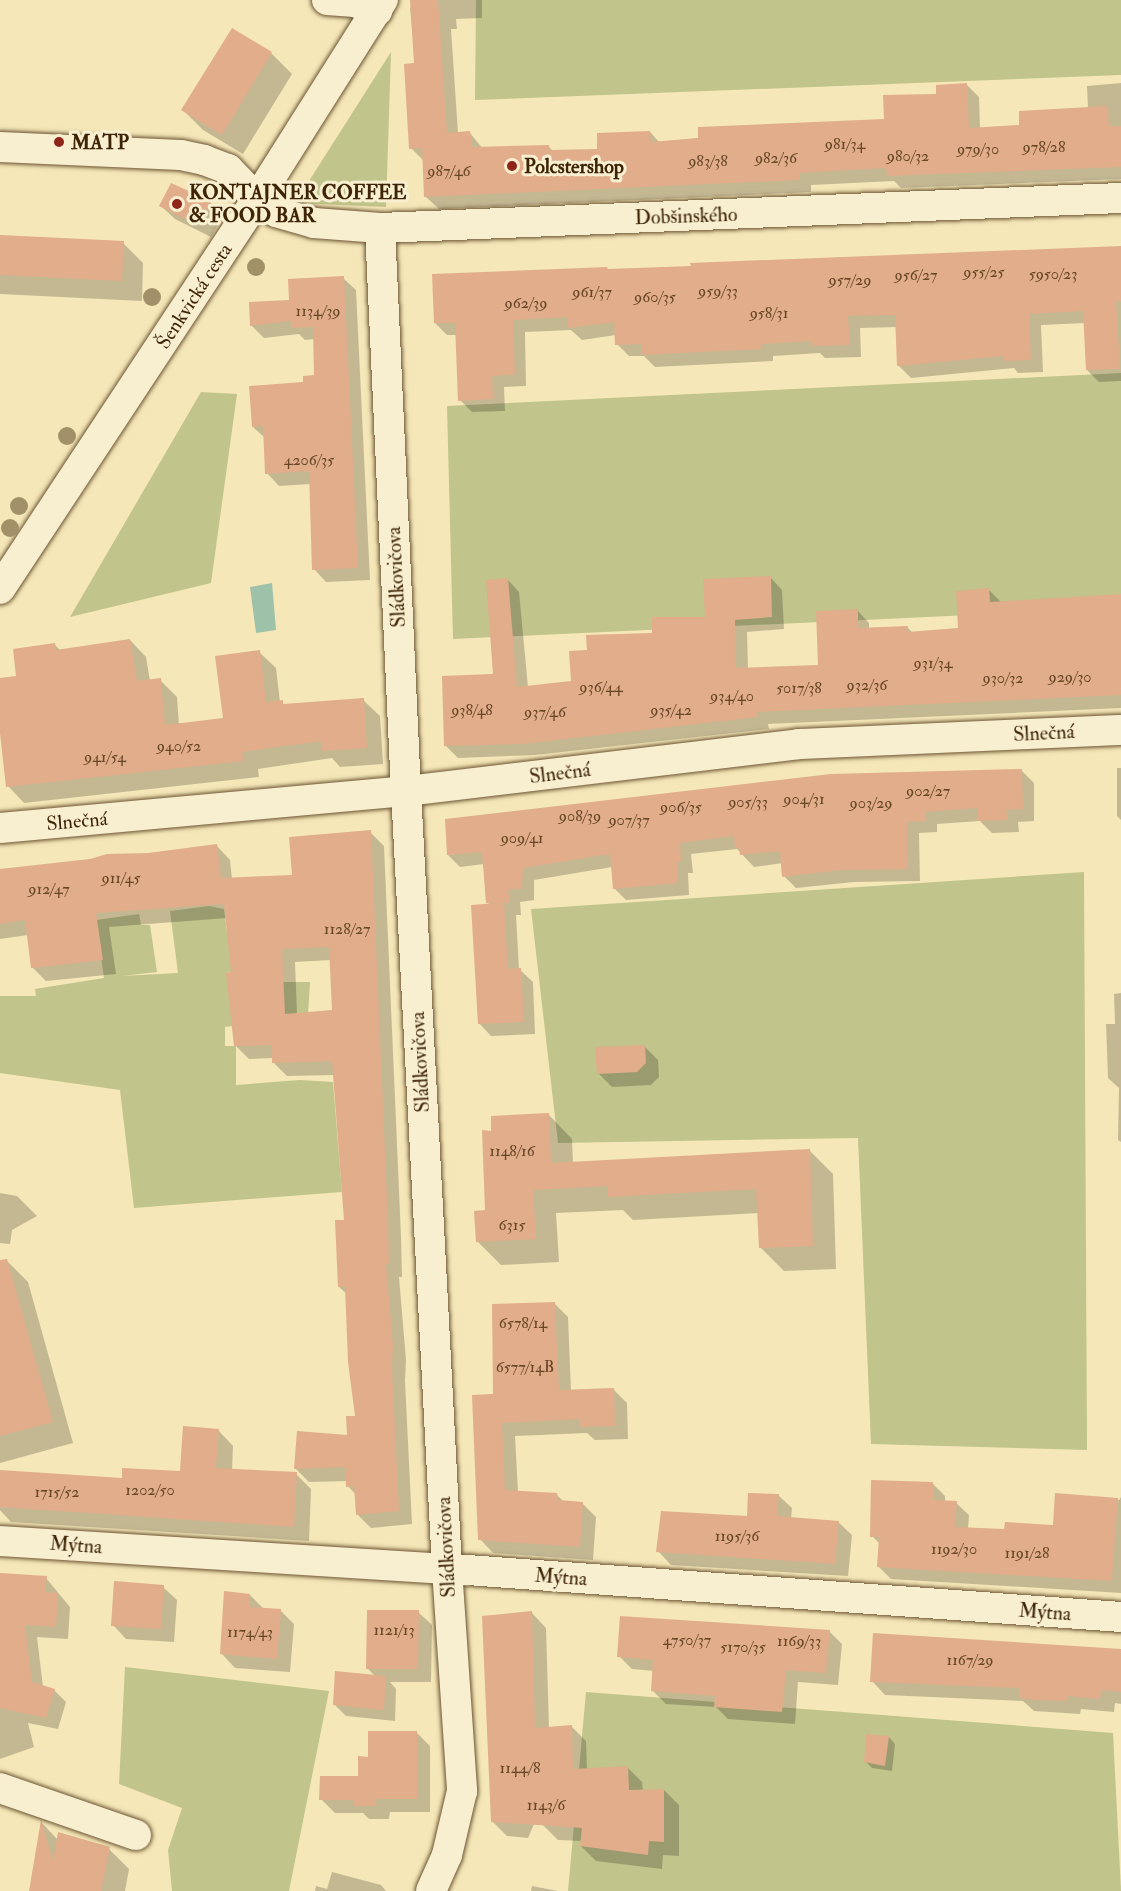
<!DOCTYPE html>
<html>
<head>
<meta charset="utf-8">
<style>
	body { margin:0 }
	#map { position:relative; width:1121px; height:1891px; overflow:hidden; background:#f5e7b8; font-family:"IM FELL Double Pica",serif }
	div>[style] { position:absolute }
	.green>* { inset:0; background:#c1c48b }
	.water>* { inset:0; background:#9dc1a9 }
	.shadow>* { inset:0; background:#0003 }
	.building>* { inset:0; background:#e1ad8a }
	.roads { filter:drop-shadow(0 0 2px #6c5432) drop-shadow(0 0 2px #6c5432) }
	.minor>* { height:30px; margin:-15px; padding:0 15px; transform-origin:15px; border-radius:15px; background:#f8efd1 }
	.trees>* { width:18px; height:18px; margin:-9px; border-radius:50%; background:#a29168 }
	.dots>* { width:16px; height:16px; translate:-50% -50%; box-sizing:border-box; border:3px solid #f8efd1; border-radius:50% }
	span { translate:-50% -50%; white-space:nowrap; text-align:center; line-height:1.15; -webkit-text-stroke:6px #f8efd1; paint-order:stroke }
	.number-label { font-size:16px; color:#674626 }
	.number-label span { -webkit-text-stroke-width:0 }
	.poi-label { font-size:20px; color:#3e2305; font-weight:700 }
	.left { translate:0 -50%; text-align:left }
	.street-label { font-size:20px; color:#3e2305 }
</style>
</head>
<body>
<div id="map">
	<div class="green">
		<div style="clip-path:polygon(476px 0,1121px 0,1121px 75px,475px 100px)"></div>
		<div style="clip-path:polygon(391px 52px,386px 207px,295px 203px)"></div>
		<div style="clip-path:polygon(1121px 373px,1121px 608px,453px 639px,447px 406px)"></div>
		<div style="clip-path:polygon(201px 392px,237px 394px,211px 583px,70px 617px)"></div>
		<div style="clip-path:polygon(1084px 872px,1087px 1450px,871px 1444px,858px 1138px,558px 1143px,531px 909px)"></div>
		<div style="clip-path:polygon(209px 906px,224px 909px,227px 932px,244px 931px,283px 968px,226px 973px,283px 982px,310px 982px,308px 1014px,285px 1014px,249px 1024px,225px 1027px,225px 1046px,236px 1046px,236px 1085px,300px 1080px,333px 1082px,342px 1192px,134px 1208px,120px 1090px,0 1073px,0 996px,36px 996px,35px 989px,104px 978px,96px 920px,139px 914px,141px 925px,150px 925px,157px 972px,122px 976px,178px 973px,170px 911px)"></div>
		<div style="clip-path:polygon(125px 1667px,329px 1691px,289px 1891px,172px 1891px,168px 1850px,182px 1808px,119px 1784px)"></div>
		<div style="clip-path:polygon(586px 1692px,1113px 1733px,1121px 1891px,568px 1891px)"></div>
	</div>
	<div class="water">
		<div style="clip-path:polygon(272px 583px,276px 630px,256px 633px,250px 587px)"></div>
	</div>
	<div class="shadow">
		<div style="clip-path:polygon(417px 0,482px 0,482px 18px,456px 19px,457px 29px,451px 29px,458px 133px,470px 133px,483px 149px,549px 147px,553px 151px,599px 150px,650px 132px,659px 142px,886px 120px,967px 85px,979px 97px,980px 128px,1021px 126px,1088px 109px,1087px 86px,1121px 83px,1121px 179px,901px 188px,894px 181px,811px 185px,811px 192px,439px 209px,426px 197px,424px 161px,411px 148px,416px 64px,410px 8px)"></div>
		<div style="clip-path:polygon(232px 30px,271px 53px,292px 74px,243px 154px,203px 130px,183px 110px)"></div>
		<div style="clip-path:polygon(210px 202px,223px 216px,211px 237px,175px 219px,161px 206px)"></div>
		<div style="clip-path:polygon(0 237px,123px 243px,143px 263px,142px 301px,0 294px)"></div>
		<div style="clip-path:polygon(1121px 248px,1121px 381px,1099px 382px,1087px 370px,1085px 323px,1041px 325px,1043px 372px,1018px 373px,1014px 368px,911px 378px,898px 365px,897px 327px,860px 328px,861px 357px,825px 358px,820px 353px,773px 356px,773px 361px,655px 367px,644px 356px,629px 356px,617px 344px,616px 335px,582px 340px,571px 330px,525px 332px,526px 386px,504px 387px,505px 411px,472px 412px,460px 400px,457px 335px,447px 335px,435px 323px,609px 271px)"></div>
		<div style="clip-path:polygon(343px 278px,356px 290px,370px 580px,326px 582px,314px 569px,311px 484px,279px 486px,267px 473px,265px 438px,253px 427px,316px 377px,315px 339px,305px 340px,299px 334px,264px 338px,251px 325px,290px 301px)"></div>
		<div style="clip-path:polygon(770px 577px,782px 590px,784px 629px,747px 632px,748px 669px,820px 666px,857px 610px,869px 623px,869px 629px,907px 627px,913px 633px,960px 629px,989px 590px,1002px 603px,1121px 596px,1121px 708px,768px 724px,769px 729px,535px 755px,458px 758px,446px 746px,495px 676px,507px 579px,519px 592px,528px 687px,573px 682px,588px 651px,706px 618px)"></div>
		<div style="clip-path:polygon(130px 640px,146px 657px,150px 681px,160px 680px,177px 697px,179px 725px,225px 720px,259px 652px,276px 668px,280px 702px,286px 705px,363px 700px,380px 716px,383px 764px,340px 767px,332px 758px,258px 769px,259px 777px,24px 803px,8px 786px,0 721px,0 680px,18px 677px,55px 645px,61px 651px)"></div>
		<div style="clip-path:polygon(1117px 768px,1121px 768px,1121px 820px,1117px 816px)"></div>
		<div style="clip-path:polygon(1022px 771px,1034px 783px,1034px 821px,1018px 822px,1019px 832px,992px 833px,980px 821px,937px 824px,937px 832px,919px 833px,920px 881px,854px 882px,796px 888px,784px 876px,783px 863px,754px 867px,737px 849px,691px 854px,693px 873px,688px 873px,689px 895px,626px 900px,614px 888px,612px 867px,534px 880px,534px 900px,520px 902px,521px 915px,516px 915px,519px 969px,533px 982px,535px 1034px,491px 1036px,479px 1023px,490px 905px,488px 903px,484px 864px,460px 867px,448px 855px)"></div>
		<div style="clip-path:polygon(evenodd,370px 832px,384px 846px,401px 1236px,402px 1277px,399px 1277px,406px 1360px,405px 1381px,412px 1524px,371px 1528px,357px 1514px,356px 1495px,348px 1486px,347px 1481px,309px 1482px,295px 1468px,349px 1436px,357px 1418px,347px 1294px,339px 1287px,345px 1221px,335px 1075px,287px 1076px,274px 1063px,274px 1058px,249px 1059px,236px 1046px,233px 974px,227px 918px,109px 927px,116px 974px,46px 981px,32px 967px,28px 935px,0 939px,0 871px,217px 846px,230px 860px,232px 879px,294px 876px,370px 832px,331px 960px,333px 1011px,297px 1014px,295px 962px,331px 960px)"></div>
		<div style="clip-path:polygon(1121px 993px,1121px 1142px,1118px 1140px,1119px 1088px,1108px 1078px,1106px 1024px,1115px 1024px,1114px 994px)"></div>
		<div style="clip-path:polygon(644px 1046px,658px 1060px,659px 1077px,651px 1085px,612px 1087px,598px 1073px)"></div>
		<div style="clip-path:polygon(549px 1115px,572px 1139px,573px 1163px,809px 1150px,833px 1174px,836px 1269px,784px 1271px,760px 1247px,759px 1213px,633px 1220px,623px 1210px,556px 1213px,559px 1262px,501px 1265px,477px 1241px,487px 1212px,493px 1132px)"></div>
		<div style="clip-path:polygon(0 1193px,17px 1196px,37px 1216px,12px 1230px,10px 1244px,0 1243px)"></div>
		<div style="clip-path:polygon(7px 1261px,28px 1282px,73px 1443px,0 1463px,0 1263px)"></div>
		<div style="clip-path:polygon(555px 1304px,568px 1317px,571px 1391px,613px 1389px,627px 1403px,628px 1439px,595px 1440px,587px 1433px,515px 1436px,518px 1492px,557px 1495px,564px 1502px,582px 1503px,596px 1517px,593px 1560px,493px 1553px,480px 1539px,495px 1395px)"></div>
		<div style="clip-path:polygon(218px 1430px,233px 1446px,232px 1471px,296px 1474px,311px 1489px,309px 1541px,11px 1522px,0 1510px,0 1472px,123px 1480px,182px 1473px)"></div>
		<div style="clip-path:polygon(933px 1484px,945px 1496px,945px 1502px,956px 1503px,969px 1515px,968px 1529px,1006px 1530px,1055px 1527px,1057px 1495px,1119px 1500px,1121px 1497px,1121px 1593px,891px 1579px,878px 1566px,880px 1544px,872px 1536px)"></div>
		<div style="clip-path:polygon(778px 1495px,792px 1508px,791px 1519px,838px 1522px,852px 1535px,848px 1576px,671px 1565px,658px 1551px,748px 1517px)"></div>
		<div style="clip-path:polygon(0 1575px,46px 1578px,70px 1607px,68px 1639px,37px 1637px,43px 1687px,54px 1690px,66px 1702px,58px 1729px,28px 1723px,34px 1747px,0 1759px)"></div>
		<div style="clip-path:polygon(163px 1587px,177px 1600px,174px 1642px,126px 1639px,113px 1625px)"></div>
		<div style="clip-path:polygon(250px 1595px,264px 1609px,280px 1610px,294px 1624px,290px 1672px,235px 1668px,222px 1654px)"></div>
		<div style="clip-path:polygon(418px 1612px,432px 1625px,431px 1682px,390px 1682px,396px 1689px,395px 1721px,346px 1716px,334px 1704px,375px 1676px,367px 1668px)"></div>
		<div style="clip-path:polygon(532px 1613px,546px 1628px,549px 1728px,571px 1726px,586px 1741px,587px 1770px,627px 1767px,642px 1782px,643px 1791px,664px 1790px,679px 1805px,679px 1856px,663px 1855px,662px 1869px,596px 1861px,581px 1846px,582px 1841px,558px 1840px,543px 1825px,550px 1787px,528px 1838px,507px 1836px,492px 1821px)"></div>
		<div style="clip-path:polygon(829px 1631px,842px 1644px,838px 1685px,798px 1682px,795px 1724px,728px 1719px,716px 1707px,666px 1704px,653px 1691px,654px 1671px,632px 1669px,619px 1656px)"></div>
		<div style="clip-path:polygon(1121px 1651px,1121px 1704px,1115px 1703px,1114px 1712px,1081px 1709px,1080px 1714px,1034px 1711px,1023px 1701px,885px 1695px,872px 1681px)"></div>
		<div style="clip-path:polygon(417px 1733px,430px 1746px,430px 1812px,390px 1812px,389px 1819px,369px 1819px,363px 1813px,335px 1813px,321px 1799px,360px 1778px,370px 1758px)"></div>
		<div style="clip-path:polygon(889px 1737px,895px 1744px,892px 1771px,872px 1768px,865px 1761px)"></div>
		<div style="clip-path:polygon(42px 1823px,58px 1840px,109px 1849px,129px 1869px,125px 1891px,30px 1891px)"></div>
		<div style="clip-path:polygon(332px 1872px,381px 1885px,386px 1891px,315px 1891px,316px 1886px,327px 1889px)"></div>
		<div style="clip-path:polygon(532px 1886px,558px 1891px,531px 1891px)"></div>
	</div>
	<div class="building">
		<div style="clip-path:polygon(410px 0,438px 0,447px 133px,470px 131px,472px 147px,549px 145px,549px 150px,597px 149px,597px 133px,650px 131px,651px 142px,698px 138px,698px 127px,884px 119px,883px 95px,936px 94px,936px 85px,967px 83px,969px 128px,1019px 125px,1019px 111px,1108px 106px,1109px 126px,1121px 126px,1121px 167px,887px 176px,886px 168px,799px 173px,799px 180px,424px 197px,422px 148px,409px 149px,404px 64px,414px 63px)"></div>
		<div style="clip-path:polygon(232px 28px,272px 52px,222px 135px,181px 110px)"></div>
		<div style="clip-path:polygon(171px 183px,211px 201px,197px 225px,159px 206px)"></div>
		<div style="clip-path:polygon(0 235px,124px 241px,122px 281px,0 275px)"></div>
		<div style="clip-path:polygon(1121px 246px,1121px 301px,1116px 301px,1120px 369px,1086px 370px,1083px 311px,1029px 314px,1031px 360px,1004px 361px,1004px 356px,897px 366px,895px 315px,848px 316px,850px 345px,811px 346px,811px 341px,761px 344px,761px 349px,641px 355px,641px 344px,615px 345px,614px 322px,568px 328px,567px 317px,513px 320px,515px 374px,492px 376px,493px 399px,458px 401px,455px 323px,434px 323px,432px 274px,607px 267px,608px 269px,691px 266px,690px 263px)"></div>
		<div style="clip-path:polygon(344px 276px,358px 568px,312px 570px,309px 471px,265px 474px,263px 426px,252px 427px,249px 386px,303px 382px,303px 376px,314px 375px,313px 327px,291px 328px,291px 321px,250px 326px,249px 302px,289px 300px,288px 279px)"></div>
		<div style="clip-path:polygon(771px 576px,772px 617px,735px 620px,736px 668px,818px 665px,816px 611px,858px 609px,858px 628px,908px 626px,908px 632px,958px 628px,956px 591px,989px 588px,990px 602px,1121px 594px,1121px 695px,757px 712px,758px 717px,522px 744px,444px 746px,442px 676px,493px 674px,486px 580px,508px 578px,517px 687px,571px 681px,569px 651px,587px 650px,586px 635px,652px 633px,652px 617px,705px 617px,703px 579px)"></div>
		<div style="clip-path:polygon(130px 639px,137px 681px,161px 678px,165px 725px,223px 718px,215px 656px,260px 650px,266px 702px,283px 700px,283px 704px,364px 698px,367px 748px,322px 751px,321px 741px,242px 752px,244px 761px,6px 787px,0 733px,0 678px,16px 676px,13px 649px,55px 643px,56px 650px)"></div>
		<div style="clip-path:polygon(1022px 769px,1023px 809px,1006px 810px,1008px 820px,978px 821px,978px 808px,926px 812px,926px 821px,907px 822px,908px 869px,841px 870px,782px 877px,780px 851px,740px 855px,739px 848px,735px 849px,734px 836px,680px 843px,681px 861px,677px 862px,678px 883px,613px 889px,610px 854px,523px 868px,522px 888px,508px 890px,510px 903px,504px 903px,508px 969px,521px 968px,524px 1022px,478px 1024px,471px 905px,497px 903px,486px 903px,482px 852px,447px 855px,445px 819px,831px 774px)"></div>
		<div style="clip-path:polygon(evenodd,371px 830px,388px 1221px,389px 1264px,386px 1264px,393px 1345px,392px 1366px,399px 1511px,356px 1515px,354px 1486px,346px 1487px,345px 1467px,294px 1469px,297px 1431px,347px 1435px,346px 1416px,355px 1416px,348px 1362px,345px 1287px,338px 1287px,335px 1220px,344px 1220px,332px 1061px,272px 1063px,272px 1045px,234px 1046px,226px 973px,231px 972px,224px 904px,96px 913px,103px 960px,31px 968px,25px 920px,0 924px,0 869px,90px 859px,107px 854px,148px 853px,217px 844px,221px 878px,292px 875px,289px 837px,371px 830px,329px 947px,332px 1010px,285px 1014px,282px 949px,329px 947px)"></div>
		<div style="clip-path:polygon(645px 1045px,646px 1063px,637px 1072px,597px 1074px,595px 1047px)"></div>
		<div style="clip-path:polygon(549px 1113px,551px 1163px,810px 1149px,813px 1246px,759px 1248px,756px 1189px,608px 1197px,608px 1186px,533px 1190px,536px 1239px,476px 1242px,474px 1211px,485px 1210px,482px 1130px,491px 1131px,491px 1116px)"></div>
		<div style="clip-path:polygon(7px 1259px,53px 1422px,0 1436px,0 1260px)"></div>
		<div style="clip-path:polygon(555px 1302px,559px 1390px,614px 1388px,615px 1426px,579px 1427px,579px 1419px,502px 1423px,505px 1490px,557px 1493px,558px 1500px,583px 1502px,580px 1547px,478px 1540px,472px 1395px,493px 1394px,492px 1304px)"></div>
		<div style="clip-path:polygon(183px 1426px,219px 1429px,216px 1468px,297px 1472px,294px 1527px,0 1507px,0 1470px,122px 1478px,122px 1468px,180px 1471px)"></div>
		<div style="clip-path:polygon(871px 1480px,933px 1482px,933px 1500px,957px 1501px,955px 1527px,1004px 1529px,1005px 1522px,1053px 1525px,1055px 1493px,1118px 1498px,1112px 1581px,877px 1567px,879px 1537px,870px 1537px)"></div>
		<div style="clip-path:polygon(748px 1493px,779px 1494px,777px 1516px,839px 1521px,835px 1564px,656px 1552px,661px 1511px,747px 1516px)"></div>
		<div style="clip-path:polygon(0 1573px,47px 1576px,45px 1592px,58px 1593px,56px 1627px,25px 1625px,32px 1682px,55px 1689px,46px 1718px,0 1708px)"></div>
		<div style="clip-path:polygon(114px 1581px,164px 1585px,161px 1629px,111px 1626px)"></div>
		<div style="clip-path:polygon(224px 1591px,250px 1594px,250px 1607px,281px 1609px,277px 1659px,220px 1654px)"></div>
		<div style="clip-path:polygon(367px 1610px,419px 1610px,418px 1669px,366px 1669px)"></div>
		<div style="clip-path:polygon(532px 1611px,535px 1728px,572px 1725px,573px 1769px,628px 1766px,629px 1790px,664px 1789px,664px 1842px,649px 1841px,648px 1855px,580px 1846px,582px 1828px,491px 1822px,482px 1616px)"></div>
		<div style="clip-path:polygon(620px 1616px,830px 1630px,826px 1673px,786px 1670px,782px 1712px,714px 1707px,715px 1696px,651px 1691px,653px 1660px,617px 1657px)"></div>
		<div style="clip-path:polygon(873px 1633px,1121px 1649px,1121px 1692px,1102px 1690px,1100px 1699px,1068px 1696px,1067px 1701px,1037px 1700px,1019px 1698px,1019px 1688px,870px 1682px)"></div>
		<div style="clip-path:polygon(335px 1671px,386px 1676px,384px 1710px,333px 1705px)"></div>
		<div style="clip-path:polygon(368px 1731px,417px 1731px,417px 1799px,376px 1799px,376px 1806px,354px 1806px,354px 1800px,319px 1800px,320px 1776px,358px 1776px,358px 1756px,368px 1757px)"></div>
		<div style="clip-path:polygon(866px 1734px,889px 1736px,885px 1766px,864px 1762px)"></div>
		<div style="clip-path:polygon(41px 1820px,53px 1861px,58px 1832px,110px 1847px,101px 1891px,29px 1891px)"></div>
	</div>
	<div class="roads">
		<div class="minor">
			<div style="left:327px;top:0;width:28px;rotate:4deg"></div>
			<div style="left:355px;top:2px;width:24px;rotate:22deg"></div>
			<div style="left:0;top:147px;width:181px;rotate:2.5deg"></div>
			<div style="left:181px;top:155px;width:24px;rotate:12deg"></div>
			<div style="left:204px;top:160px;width:26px;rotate:21deg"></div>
			<div style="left:228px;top:169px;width:42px;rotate:46deg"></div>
			<div style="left:257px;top:199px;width:23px;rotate:34deg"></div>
			<div style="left:276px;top:212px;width:40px;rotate:16deg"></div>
			<div style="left:314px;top:223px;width:66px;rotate:4.3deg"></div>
			<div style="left:380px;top:228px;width:742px;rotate:-2.32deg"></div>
			<div style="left:380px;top:228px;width:564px;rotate:87.36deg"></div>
			<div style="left:406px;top:791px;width:779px;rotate:86.98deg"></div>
			<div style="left:447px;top:1569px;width:223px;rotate:86.1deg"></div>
			<div style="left:462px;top:1791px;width:66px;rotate:103.2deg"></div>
			<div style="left:447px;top:1855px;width:39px;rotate:114deg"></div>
			<div style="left:0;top:589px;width:467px;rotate:-56.6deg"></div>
			<div style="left:257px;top:199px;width:236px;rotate:-57.7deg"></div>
			<div style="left:0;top:828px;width:408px;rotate:-5.2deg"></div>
			<div style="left:406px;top:791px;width:396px;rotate:-6.8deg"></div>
			<div style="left:799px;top:744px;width:322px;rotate:-2.5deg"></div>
			<div style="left:0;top:1541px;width:468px;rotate:3.6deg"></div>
			<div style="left:467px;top:1570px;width:656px;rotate:4.11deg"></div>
			<div style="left:0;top:1788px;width:144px;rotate:19.1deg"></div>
		</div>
	</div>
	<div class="trees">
		<div style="left:256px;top:267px"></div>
		<div style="left:152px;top:297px"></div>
		<div style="left:67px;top:436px"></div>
		<div style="left:19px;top:506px"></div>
		<div style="left:10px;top:528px"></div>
	</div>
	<div class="dots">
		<div style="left:59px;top:142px;background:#8f2418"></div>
		<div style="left:512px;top:166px;background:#8f2418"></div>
		<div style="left:177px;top:204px;background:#8f2418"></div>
	</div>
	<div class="number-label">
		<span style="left:845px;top:144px">981/34</span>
		<span style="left:1044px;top:147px">978/28</span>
		<span style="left:978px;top:149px">979/30</span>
		<span style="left:908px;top:156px">980/32</span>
		<span style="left:776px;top:158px">982/36</span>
		<span style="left:708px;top:161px">983/38</span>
		<span style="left:449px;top:171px">987/46</span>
		<span style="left:984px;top:272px">955/25</span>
		<span style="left:1053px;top:274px">5950/23</span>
		<span style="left:916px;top:275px">956/27</span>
		<span style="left:850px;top:280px">957/29</span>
		<span style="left:718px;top:291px">959/33</span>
		<span style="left:592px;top:292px">961/37</span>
		<span style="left:655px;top:297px">960/35</span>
		<span style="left:526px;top:303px">962/39</span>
		<span style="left:318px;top:311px">1134/39</span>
		<span style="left:769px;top:313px">958/31</span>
		<span style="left:309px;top:460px">4206/35</span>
		<span style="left:933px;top:663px">931/34</span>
		<span style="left:1070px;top:677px">929/30</span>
		<span style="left:1003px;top:678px">930/32</span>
		<span style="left:867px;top:685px">932/36</span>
		<span style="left:601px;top:687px">936/44</span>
		<span style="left:799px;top:688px">5017/38</span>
		<span style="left:732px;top:696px">934/40</span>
		<span style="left:472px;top:710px">938/48</span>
		<span style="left:671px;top:710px">935/42</span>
		<span style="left:545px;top:712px">937/46</span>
		<span style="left:179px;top:746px">940/52</span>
		<span style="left:105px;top:757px">941/54</span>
		<span style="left:928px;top:791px">902/27</span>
		<span style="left:804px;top:799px">904/31</span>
		<span style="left:748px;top:802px">905/33</span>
		<span style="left:871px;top:803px">903/29</span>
		<span style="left:681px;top:807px">906/35</span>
		<span style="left:580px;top:816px">908/39</span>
		<span style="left:629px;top:820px">907/37</span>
		<span style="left:522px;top:838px">909/41</span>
		<span style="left:121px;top:878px">911/45</span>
		<span style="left:49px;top:889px">912/47</span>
		<span style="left:347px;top:929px">1128/27</span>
		<span style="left:512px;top:1151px">1148/16</span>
		<span style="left:512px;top:1225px">6315</span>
		<span style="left:523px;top:1323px">6578/14</span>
		<span style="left:525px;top:1367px">6577/14B</span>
		<span style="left:150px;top:1490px">1202/50</span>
		<span style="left:57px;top:1492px">1715/52</span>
		<span style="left:737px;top:1536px">1195/36</span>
		<span style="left:954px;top:1549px">1192/30</span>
		<span style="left:1027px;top:1553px">1191/28</span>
		<span style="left:394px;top:1630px">1121/13</span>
		<span style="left:250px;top:1632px">1174/43</span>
		<span style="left:687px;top:1640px">4750/37</span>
		<span style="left:799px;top:1641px">1169/33</span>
		<span style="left:743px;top:1647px">5170/35</span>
		<span style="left:970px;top:1660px">1167/29</span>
		<span style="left:520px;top:1768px">1144/8</span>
		<span style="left:546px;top:1805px">1143/6</span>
	</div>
	<div class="poi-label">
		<span class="left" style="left:71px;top:142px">MATP</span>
		<span class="left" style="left:524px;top:166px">Polcstershop</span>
		<span class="left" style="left:189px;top:204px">KONTAJNER COFFEE<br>&amp; FOOD BAR</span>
	</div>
	<div class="street-label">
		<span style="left:686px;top:216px;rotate:-2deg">Dobšinského</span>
		<span style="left:194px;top:296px;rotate:-57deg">Šenkvická cesta</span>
		<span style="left:396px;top:577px;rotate:-93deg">Sládkovičova</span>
		<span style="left:1044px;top:733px;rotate:-3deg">Slnečná</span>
		<span style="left:560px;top:773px;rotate:-7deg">Slnečná</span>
		<span style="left:77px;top:821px;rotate:-5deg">Slnečná</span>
		<span style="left:420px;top:1062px;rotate:-93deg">Sládkovičova</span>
		<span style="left:76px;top:1545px;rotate:4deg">Mýtna</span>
		<span style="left:446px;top:1547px;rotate:-93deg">Sládkovičova</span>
		<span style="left:561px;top:1577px;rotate:4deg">Mýtna</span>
		<span style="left:1045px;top:1612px;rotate:4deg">Mýtna</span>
	</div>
</div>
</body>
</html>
